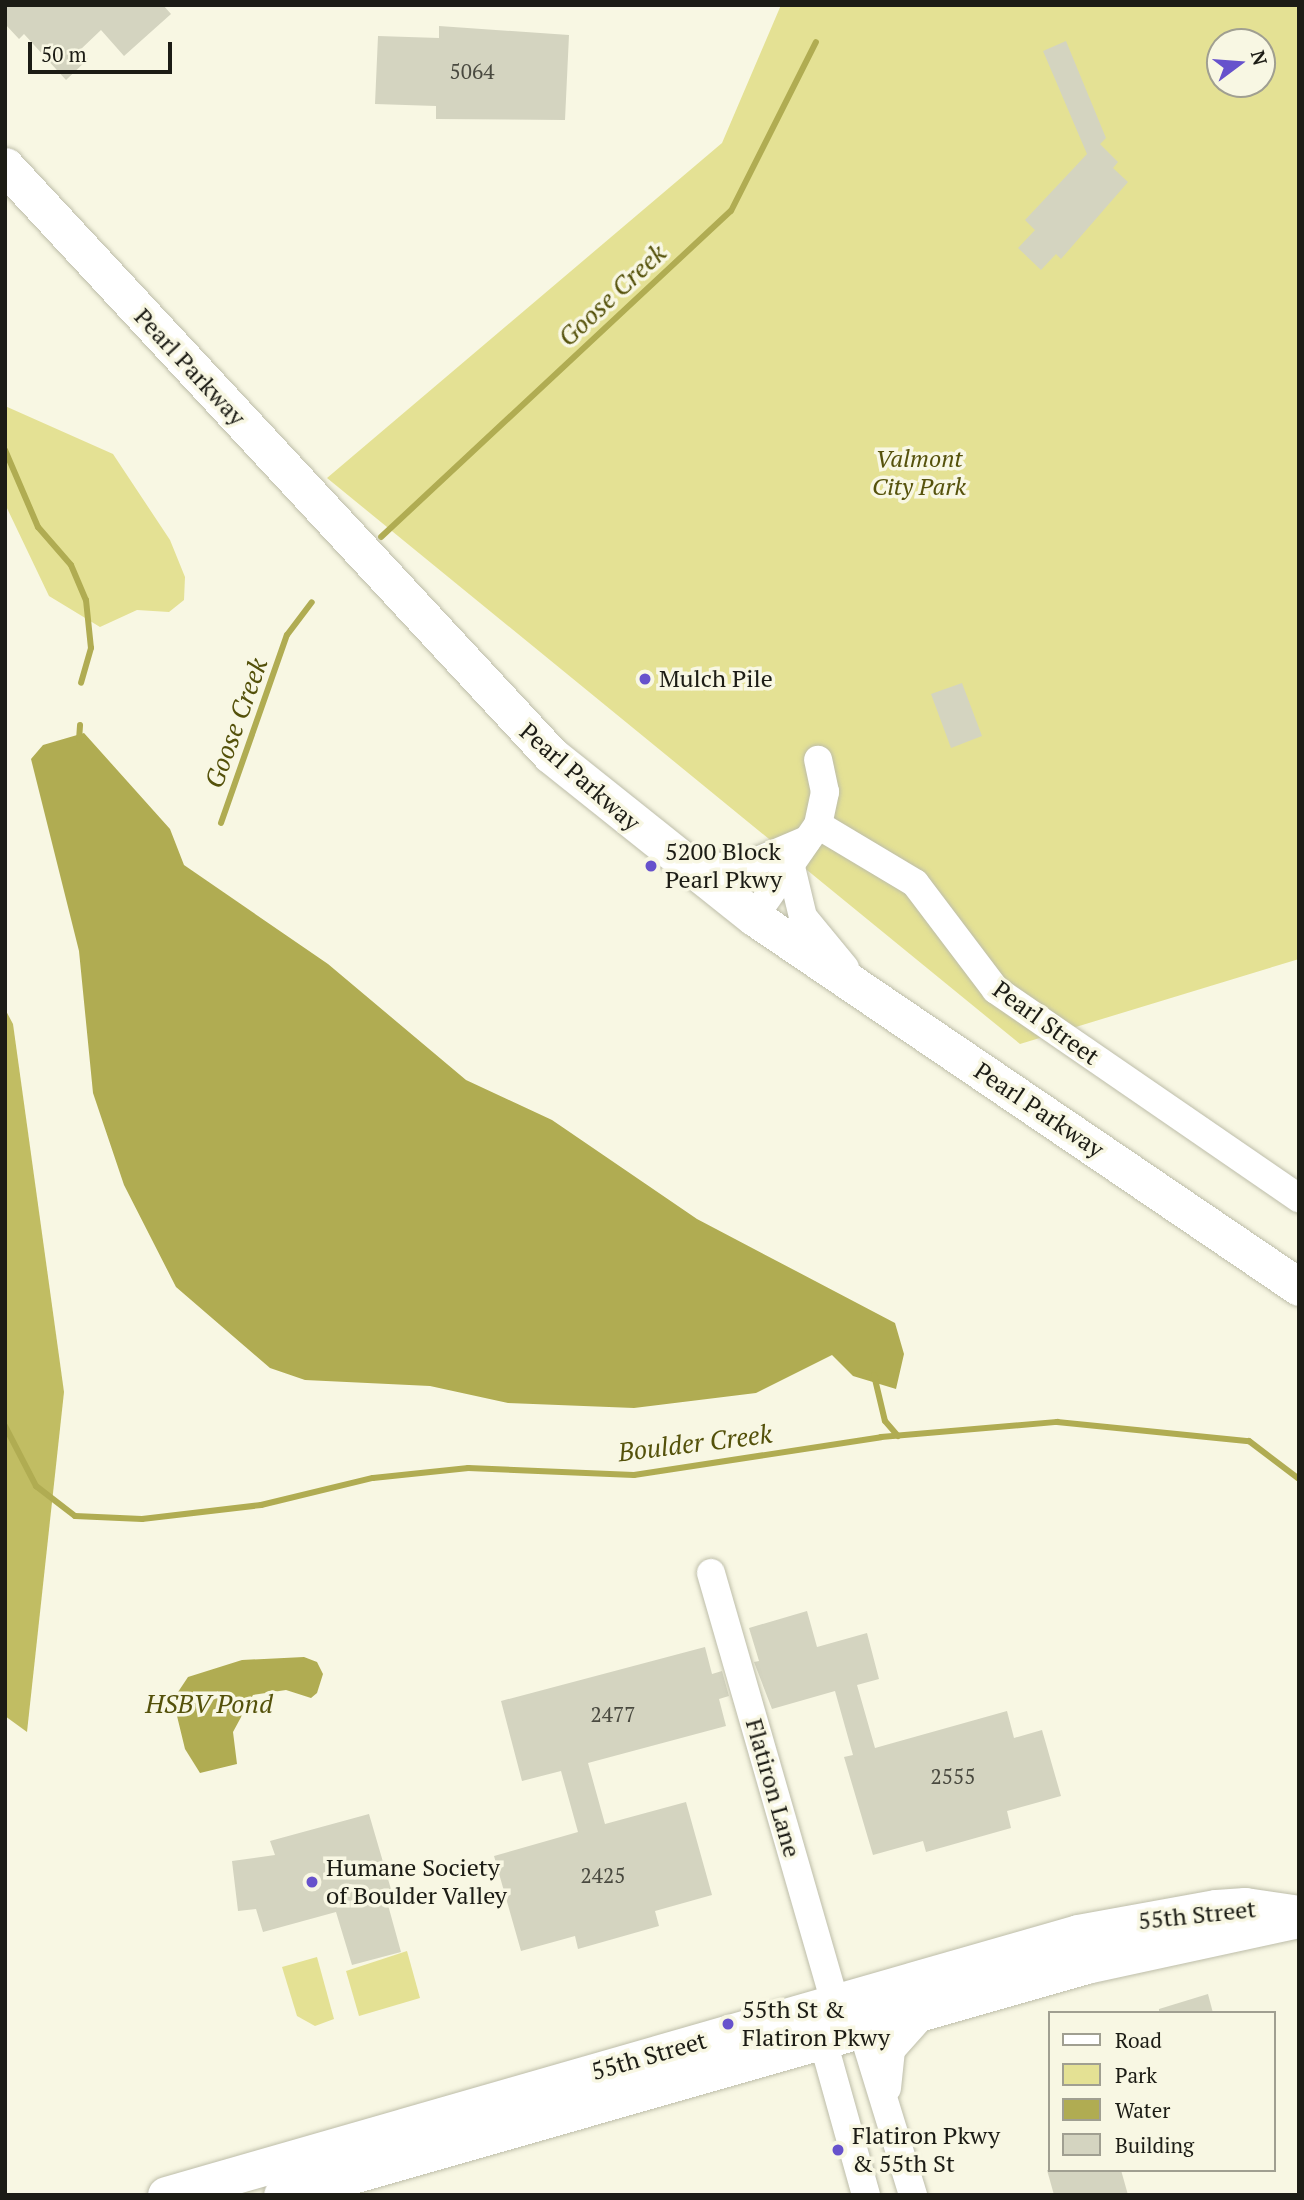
<!DOCTYPE html>
<html>
<head>
<meta charset="utf-8">
<style>
	body { margin:0 }
	#map { position:relative; width:1304px; height:2200px; overflow:hidden; background:#f8f7e3; font-family:"PT Serif",serif }
	div>[style] { position:absolute }
	.green>* { inset:0; background:#e4e194 }
	.forest>* { inset:0; background:#c1bd63 }
	.water>* { inset:0; background:#b0ac52 }
	.stream>* { height:6px; margin:-3px; padding:0 3px; transform-origin:3px; border-radius:3px; background:#b0ac52 }
	.building>* { inset:0; background:#d4d4c0 }
	.roads { filter:drop-shadow(0 0 2px #bdbda9) drop-shadow(0 0 2px #bdbda9) }
	.minor>* { height:28px; margin:-14px; padding:0 14px; transform-origin:14px; border-radius:14px; background:#fff }
	.major>* { height:37px; margin:-18.5px; padding:0 18.5px; transform-origin:18.5px; border-radius:18.5px; background:#fff }
	.dots>* { width:19px; height:19px; translate:-50% -50%; box-sizing:border-box; border:4px solid #f8f7e3; border-radius:50% }
	span { translate:-50% -50%; white-space:nowrap; text-align:center; line-height:1.15; -webkit-text-stroke:7px #f8f7e3; paint-order:stroke }
	.number-label { font-size:21px; color:#4a4a40 }
	.number-label span { -webkit-text-stroke-width:0 }
	.street-label { font-size:24px; color:#1c1c15 }
	.park-label { font-size:24px; color:#56520c; font-style:italic }
	.poi-label { font-size:24px; color:#1c1c15 }
	.left { translate:0 -50%; text-align:left }
	.water-label { font-size:26px; color:#54510a; font-style:italic }
	.frame { position:absolute; inset:0; border:7px solid #1c1c15; pointer-events:none }
	.legend { position:absolute; left:1048px; top:2011px; width:228px; height:161px; box-sizing:border-box; background:#f8f7e3; border:2px solid #a09f91; margin:0; padding:9px 12px; list-style:none; font-size:21px; color:#1c1c15 }
	.legend li { display:flex; align-items:center; gap:14px; height:35px }
	.legend b { width:35px; border:2px solid #a09f91 }
	.north { position:absolute; left:1206px; top:28px; width:70px; height:70px; box-sizing:border-box; background:#f8f7e3; border:2px solid #a09f91; border-radius:50%; rotate:74deg; font-size:19px; font-weight:700; line-height:28px; text-align:center; color:#1c1c15 }
	.north::after { content:''; display:block; margin:auto; width:24px; height:32px; background:#6752cc; clip-path:polygon(50% 0,100% 100%,50% 72%,0 100%) }
	.scale { position:absolute; left:28px; top:42px; width:144px; height:32px; box-sizing:border-box; border:4px solid #1c1c15; border-top:0; padding-left:9px; font-size:21px; line-height:24px; white-space:nowrap; color:#1c1c15; -webkit-text-stroke:5px #f8f7e3; paint-order:stroke }
</style>
</head>
<body>
<div id="map">
	<div class="green">
		<div style="clip-path:polygon(evenodd,781px 5px,1299px 5px,1299px 959px,1020px 1044px,327px 478px,722px 143px,781px 5px,1220px 42px,1262px 42px,1262px 84px,1220px 84px,1220px 42px)"></div>
		<div style="clip-path:polygon(5px 406px,113px 454px,170px 540px,185px 577px,184px 600px,169px 612px,137px 610px,100px 627px,49px 596px,5px 504px)"></div>
		<div style="clip-path:polygon(407px 1951px,420px 1998px,359px 2016px,346px 1971px)"></div>
		<div style="clip-path:polygon(317px 1957px,334px 2019px,315px 2026px,297px 2016px,282px 1967px)"></div>
	</div>
	<div class="forest">
		<div style="clip-path:polygon(5px 1009px,13px 1024px,64px 1392px,27px 1732px,5px 1716px)"></div>
	</div>
	<div class="water">
		<div style="clip-path:polygon(84px 733px,170px 829px,184px 865px,328px 964px,466px 1080px,552px 1120px,697px 1219px,895px 1323px,904px 1354px,896px 1389px,853px 1376px,832px 1355px,756px 1393px,634px 1408px,508px 1403px,430px 1386px,305px 1380px,270px 1368px,176px 1287px,124px 1185px,93px 1093px,79px 951px,31px 759px,43px 745px)"></div>
		<div style="clip-path:polygon(304px 1657px,317px 1662px,323px 1674px,317px 1693px,311px 1698px,286px 1690px,253px 1695px,233px 1732px,237px 1764px,200px 1773px,185px 1749px,177px 1716px,176px 1695px,188px 1677px,242px 1660px)"></div>
	</div>
	<div class="stream">
		<div style="left:5px;top:450px;width:84px;rotate:66.8deg"></div>
		<div style="left:38px;top:527px;width:50px;rotate:49deg"></div>
		<div style="left:71px;top:565px;width:38px;rotate:67deg"></div>
		<div style="left:86px;top:600px;width:48px;rotate:84.1deg"></div>
		<div style="left:91px;top:648px;width:36px;rotate:106deg"></div>
		<div style="left:381px;top:537px;width:478px;rotate:-43deg"></div>
		<div style="left:731px;top:211px;width:189px;rotate:-63.3deg"></div>
		<div style="left:79px;top:740px;width:15px;rotate:-86deg"></div>
		<div style="left:221px;top:823px;width:199px;rotate:-70.7deg"></div>
		<div style="left:287px;top:635px;width:41px;rotate:-52.9deg"></div>
		<div style="left:874px;top:1375px;width:47px;rotate:76.6deg"></div>
		<div style="left:885px;top:1421px;width:20px;rotate:49deg"></div>
		<div style="left:5px;top:1426px;width:68px;rotate:62.7deg"></div>
		<div style="left:36px;top:1486px;width:49px;rotate:37.6deg"></div>
		<div style="left:75px;top:1516px;width:67px;rotate:2.6deg"></div>
		<div style="left:142px;top:1519px;width:120px;rotate:-6.7deg"></div>
		<div style="left:261px;top:1505px;width:115px;rotate:-13.6deg"></div>
		<div style="left:373px;top:1478px;width:96px;rotate:-6deg"></div>
		<div style="left:468px;top:1468px;width:166px;rotate:2.4deg"></div>
		<div style="left:634px;top:1475px;width:250px;rotate:-8.7deg"></div>
		<div style="left:881px;top:1437px;width:177px;rotate:-4.9deg"></div>
		<div style="left:1057px;top:1422px;width:193px;rotate:5.7deg"></div>
		<div style="left:1249px;top:1441px;width:63px;rotate:37.2deg"></div>
	</div>
	<div class="building">
		<div style="clip-path:polygon(5px 5px,163px 5px,171px 14px,124px 56px,101px 30px,80px 50px,88px 59px,66px 80px,24px 34px,19px 39px,5px 24px)"></div>
		<div style="clip-path:polygon(439px 26px,569px 35px,565px 120px,436px 119px,436px 106px,375px 104px,378px 36px,439px 38px)"></div>
		<div style="clip-path:polygon(1066px 41px,1106px 138px,1100px 144px,1118px 162px,1113px 168px,1128px 182px,1061px 259px,1056px 254px,1041px 270px,1018px 248px,1035px 230px,1025px 220px,1087px 154px,1043px 51px)"></div>
		<div style="clip-path:polygon(962px 683px,982px 736px,951px 748px,931px 694px)"></div>
		<div style="clip-path:polygon(807px 1611px,817px 1647px,867px 1633px,879px 1679px,857px 1685px,875px 1748px,1007px 1711px,1014px 1738px,1042px 1730px,1061px 1796px,1007px 1811px,1011px 1828px,926px 1852px,923px 1841px,873px 1855px,844px 1757px,853px 1755px,835px 1691px,772px 1709px,754px 1662px,759px 1661px,749px 1628px)"></div>
		<div style="clip-path:polygon(705px 1647px,712px 1674px,722px 1671px,729px 1696px,719px 1699px,726px 1726px,588px 1763px,605px 1824px,686px 1802px,712px 1895px,655px 1911px,659px 1926px,578px 1949px,575px 1936px,521px 1951px,494px 1856px,578px 1832px,561px 1771px,522px 1781px,501px 1701px)"></div>
		<div style="clip-path:polygon(369px 1814px,395px 1903px,388px 1905px,401px 1952px,352px 1965px,336px 1912px,263px 1932px,256px 1909px,238px 1911px,232px 1861px,275px 1855px,270px 1841px)"></div>
		<div style="clip-path:polygon(1208px 1994px,1213px 2013px,1159px 2013px,1159px 2009px)"></div>
		<div style="clip-path:polygon(1047px 2170px,1121px 2170px,1128px 2195px,1054px 2195px)"></div>
	</div>
	<div class="roads">
		<div class="minor">
			<div style="left:818px;top:825px;width:113px;rotate:30.9deg"></div>
			<div style="left:915px;top:883px;width:134px;rotate:52.9deg"></div>
			<div style="left:996px;top:990px;width:368px;rotate:34.5deg"></div>
			<div style="left:687px;top:863px;width:52px;rotate:6.6deg"></div>
			<div style="left:739px;top:869px;width:74px;rotate:-23.1deg"></div>
			<div style="left:791px;top:867px;width:51px;rotate:76.5deg"></div>
			<div style="left:803px;top:917px;width:66px;rotate:50.5deg"></div>
			<div style="left:754px;top:917px;width:112px;rotate:-55.2deg"></div>
			<div style="left:818px;top:825px;width:34px;rotate:-78deg"></div>
			<div style="left:825px;top:792px;width:33px;rotate:-102deg"></div>
			<div style="left:711px;top:1573px;width:447px;rotate:73.9deg"></div>
			<div style="left:852px;top:2014px;width:18px;rotate:56deg"></div>
			<div style="left:862px;top:2029px;width:174px;rotate:72.9deg"></div>
			<div style="left:823px;top:2022px;width:19px;rotate:90deg"></div>
			<div style="left:823px;top:2041px;width:160px;rotate:74.4deg"></div>
			<div style="left:887px;top:2088px;width:38px;rotate:-84deg"></div>
			<div style="left:891px;top:2050px;width:50px;rotate:-48.3deg"></div>
		</div>
		<div class="major">
			<div style="left:5px;top:166px;width:803px;rotate:47.17deg"></div>
			<div style="left:551px;top:755px;width:260px;rotate:38.6deg"></div>
			<div style="left:754px;top:917px;width:659px;rotate:34.17deg"></div>
			<div style="left:166px;top:2195px;width:949px;rotate:-16.03deg"></div>
			<div style="left:1078px;top:1933px;width:140px;rotate:-10.3deg"></div>
			<div style="left:1216px;top:1908px;width:29px;rotate:-4deg"></div>
			<div style="left:1245px;top:1906px;width:55px;rotate:8.4deg"></div>
			<div style="left:282px;top:2195px;width:836px;rotate:-15.96deg"></div>
			<div style="left:1086px;top:1965px;width:218px;rotate:-12.2deg"></div>
		</div>
	</div>
	<div class="dots">
		<div style="left:645px;top:679px;background:#6752cc"></div>
		<div style="left:651px;top:866px;background:#6752cc"></div>
		<div style="left:312px;top:1882px;background:#6752cc"></div>
		<div style="left:728px;top:2024px;background:#6752cc"></div>
		<div style="left:838px;top:2150px;background:#6752cc"></div>
	</div>
	<div class="number-label">
		<span style="left:472px;top:71px">5064</span>
		<span style="left:613px;top:1714px">2477</span>
		<span style="left:953px;top:1776px">2555</span>
		<span style="left:603px;top:1875px">2425</span>
	</div>
	<div class="street-label">
		<span style="left:190px;top:367px;rotate:47deg">Pearl Parkway</span>
		<span style="left:580px;top:777px;rotate:41deg">Pearl Parkway</span>
		<span style="left:1046px;top:1023px;rotate:36deg">Pearl Street</span>
		<span style="left:1039px;top:1110px;rotate:34deg">Pearl Parkway</span>
		<span style="left:773px;top:1788px;rotate:74deg">Flatiron Lane</span>
		<span style="left:1197px;top:1915px;rotate:-6deg">55th Street</span>
		<span style="left:649px;top:2056px;rotate:-16deg">55th Street</span>
	</div>
	<div class="park-label">
		<span style="left:919px;top:473px">Valmont<br>City Park</span>
	</div>
	<div class="poi-label">
		<span class="left" style="left:659px;top:679px">Mulch Pile</span>
		<span class="left" style="left:665px;top:866px">5200 Block<br>Pearl Pkwy</span>
		<span class="left" style="left:326px;top:1882px">Humane Society<br>of Boulder Valley</span>
		<span class="left" style="left:742px;top:2024px">55th St &amp;<br>Flatiron Pkwy</span>
		<span class="left" style="left:852px;top:2150px">Flatiron Pkwy<br>&amp; 55th St</span>
	</div>
	<div class="water-label">
		<span style="left:612px;top:295px;rotate:-43deg">Goose Creek</span>
		<span style="left:236px;top:723px;rotate:-70deg">Goose Creek</span>
		<span style="left:695px;top:1443px;rotate:-7deg">Boulder Creek</span>
		<span style="left:209px;top:1704px">HSBV Pond</span>
	</div>
	<div class="frame"></div>
	<ul class="legend">
	<li><b style="height:9px;background:#fff"></b>Road</li>
	<li><b style="height:19px;background:#e4e194"></b>Park</li>
	<li><b style="height:19px;background:#b0ac52"></b>Water</li>
	<li><b style="height:19px;background:#d4d4c0"></b>Building</li>
	</ul>
	<div class="north">N</div>
	<div class="scale">50 m</div>
</div>
</body>
</html>
